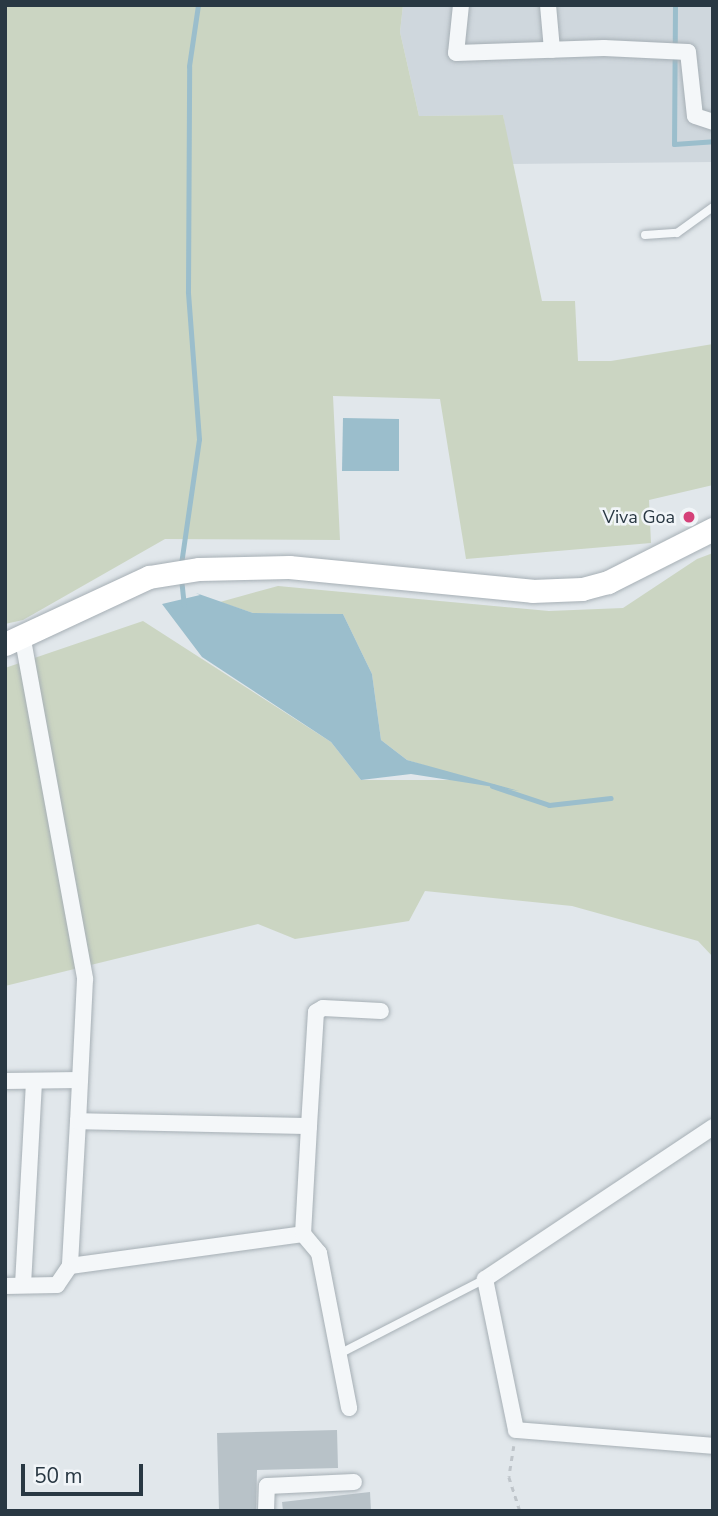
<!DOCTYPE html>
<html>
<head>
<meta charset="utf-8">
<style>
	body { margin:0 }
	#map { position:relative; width:718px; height:1516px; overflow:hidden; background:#e1e7eb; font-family:"Nunito Sans",sans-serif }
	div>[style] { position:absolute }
	.built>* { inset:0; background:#cfd7dd }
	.green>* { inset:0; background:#cbd5c2 }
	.water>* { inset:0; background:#9bbecc }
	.stream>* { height:5px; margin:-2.5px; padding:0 2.5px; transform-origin:2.5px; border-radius:2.5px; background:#9bbecc }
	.building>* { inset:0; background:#b8c2c8 }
	.path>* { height:2.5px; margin-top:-1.25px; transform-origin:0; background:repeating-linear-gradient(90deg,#bfc5ca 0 5px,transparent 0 10px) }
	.roads { filter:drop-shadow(0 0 2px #a6afb5) drop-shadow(0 0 2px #a6afb5) }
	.lane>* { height:8px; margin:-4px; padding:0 4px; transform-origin:4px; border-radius:4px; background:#f4f7f9 }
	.street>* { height:16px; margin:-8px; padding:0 8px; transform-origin:8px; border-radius:8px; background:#f4f7f9 }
	.secondary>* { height:23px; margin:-11.5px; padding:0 11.5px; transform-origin:11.5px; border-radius:11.5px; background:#fff }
	.dots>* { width:19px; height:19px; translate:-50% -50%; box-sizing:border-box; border:4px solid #f1f5f8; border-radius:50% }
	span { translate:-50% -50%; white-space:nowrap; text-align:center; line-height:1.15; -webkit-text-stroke:5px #f1f5f8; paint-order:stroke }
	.poi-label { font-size:18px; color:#293843 }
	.right { translate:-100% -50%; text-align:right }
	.frame { position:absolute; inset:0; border:7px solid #293843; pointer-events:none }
	.scale { position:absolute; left:21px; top:1464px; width:122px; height:32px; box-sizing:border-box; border:4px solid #293843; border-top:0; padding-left:9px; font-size:21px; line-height:24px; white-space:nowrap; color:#293843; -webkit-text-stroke:5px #f1f5f8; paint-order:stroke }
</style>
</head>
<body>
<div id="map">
	<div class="built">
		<div style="clip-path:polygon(403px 5px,713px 5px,713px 162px,511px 164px,503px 115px,419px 116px,400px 32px)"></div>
	</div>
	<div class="green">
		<div style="clip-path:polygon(5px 5px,403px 5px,400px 32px,419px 116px,503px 115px,542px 301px,575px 301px,578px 361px,611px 361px,713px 344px,713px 485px,649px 500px,651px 543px,466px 559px,440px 399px,333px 396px,340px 540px,165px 539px,23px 620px,5px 624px)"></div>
		<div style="clip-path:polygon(713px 553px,713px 957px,698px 941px,572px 906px,425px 891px,409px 921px,295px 939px,258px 924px,5px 986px,5px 668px,143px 621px,331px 742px,361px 780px,472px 780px,407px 760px,381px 740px,372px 674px,343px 614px,253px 613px,220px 602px,278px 586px,549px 611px,623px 608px,697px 559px)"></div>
	</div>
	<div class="water">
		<div style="clip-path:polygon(343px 418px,399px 419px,399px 471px,342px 471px)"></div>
		<div style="clip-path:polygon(196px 593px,253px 613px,343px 614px,372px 674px,381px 740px,407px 760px,519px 791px,411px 774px,361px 780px,331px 742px,202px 657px,162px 604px,200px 595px)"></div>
	</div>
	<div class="stream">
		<div style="left:675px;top:5px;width:139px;rotate:90.4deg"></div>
		<div style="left:674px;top:144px;width:39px;rotate:-4deg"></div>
		<div style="left:181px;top:564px;width:126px;rotate:-81.8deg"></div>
		<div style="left:199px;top:439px;width:148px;rotate:-94.3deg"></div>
		<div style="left:188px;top:291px;width:225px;rotate:-89.7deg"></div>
		<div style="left:189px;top:66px;width:62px;rotate:-81.6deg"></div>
		<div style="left:181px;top:578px;width:27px;rotate:84deg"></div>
		<div style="left:492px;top:786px;width:60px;rotate:18.4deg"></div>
		<div style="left:549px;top:805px;width:62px;rotate:-6.4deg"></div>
	</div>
	<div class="building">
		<div style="clip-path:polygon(337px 1430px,338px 1468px,257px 1470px,256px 1511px,219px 1511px,217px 1433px)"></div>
		<div style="clip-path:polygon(370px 1492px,371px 1511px,283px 1511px,282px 1502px)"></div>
	</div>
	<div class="path">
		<div style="left:514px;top:1446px;width:31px;rotate:99deg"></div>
		<div style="left:509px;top:1477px;width:36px;rotate:72deg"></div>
	</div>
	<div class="roads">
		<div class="lane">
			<div style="left:645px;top:235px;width:32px;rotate:-4deg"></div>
			<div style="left:677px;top:233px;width:44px;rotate:-35.8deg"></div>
			<div style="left:339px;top:1354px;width:164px;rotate:-27.2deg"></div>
		</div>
		<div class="street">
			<div style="left:461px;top:5px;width:48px;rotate:95.9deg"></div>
			<div style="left:456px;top:53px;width:148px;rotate:-1.9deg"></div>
			<div style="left:604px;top:48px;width:84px;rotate:2.7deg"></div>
			<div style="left:688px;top:52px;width:64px;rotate:83.8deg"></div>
			<div style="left:695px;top:116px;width:19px;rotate:18deg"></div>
			<div style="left:548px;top:5px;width:45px;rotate:84.9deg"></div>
			<div style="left:23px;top:640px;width:345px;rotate:79.6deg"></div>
			<div style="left:85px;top:979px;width:142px;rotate:92.8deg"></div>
			<div style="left:78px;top:1121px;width:145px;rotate:93.2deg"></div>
			<div style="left:70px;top:1266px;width:235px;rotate:-7.8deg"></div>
			<div style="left:303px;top:1234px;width:108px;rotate:-86.8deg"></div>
			<div style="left:309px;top:1126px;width:231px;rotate:-178.8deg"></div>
			<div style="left:5px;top:1081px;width:75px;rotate:-0.8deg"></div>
			<div style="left:309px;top:1126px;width:114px;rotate:-86.5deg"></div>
			<div style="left:316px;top:1012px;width:8px;rotate:-30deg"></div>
			<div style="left:323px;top:1008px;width:58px;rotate:3deg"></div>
			<div style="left:713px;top:1127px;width:274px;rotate:146.3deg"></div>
			<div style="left:485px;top:1279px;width:154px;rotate:78.4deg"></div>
			<div style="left:516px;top:1430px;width:198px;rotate:4.6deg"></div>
			<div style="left:303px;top:1234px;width:25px;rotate:50deg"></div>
			<div style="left:319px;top:1253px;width:158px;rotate:79deg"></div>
			<div style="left:23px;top:1285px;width:204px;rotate:-86.9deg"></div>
			<div style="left:5px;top:1286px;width:52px;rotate:-1.1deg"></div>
			<div style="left:57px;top:1285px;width:23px;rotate:-56deg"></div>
			<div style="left:266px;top:1511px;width:25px;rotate:-88deg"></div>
			<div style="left:267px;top:1486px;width:87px;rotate:-2.6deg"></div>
		</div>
		<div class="secondary">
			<div style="left:5px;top:644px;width:159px;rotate:-25deg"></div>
			<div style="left:149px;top:577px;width:51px;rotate:-9.1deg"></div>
			<div style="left:199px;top:569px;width:90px;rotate:-1.3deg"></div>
			<div style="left:289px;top:567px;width:244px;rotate:5.6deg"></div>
			<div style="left:532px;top:591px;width:50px;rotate:-2.3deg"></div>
			<div style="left:582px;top:589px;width:27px;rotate:-15deg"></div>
			<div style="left:608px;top:582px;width:118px;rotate:-26.8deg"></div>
		</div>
	</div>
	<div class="dots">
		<div style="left:689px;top:517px;background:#d54179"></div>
	</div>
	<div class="poi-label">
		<span class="right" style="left:675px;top:517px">Viva Goa</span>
	</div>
	<div class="frame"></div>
	<div class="scale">50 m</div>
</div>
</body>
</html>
